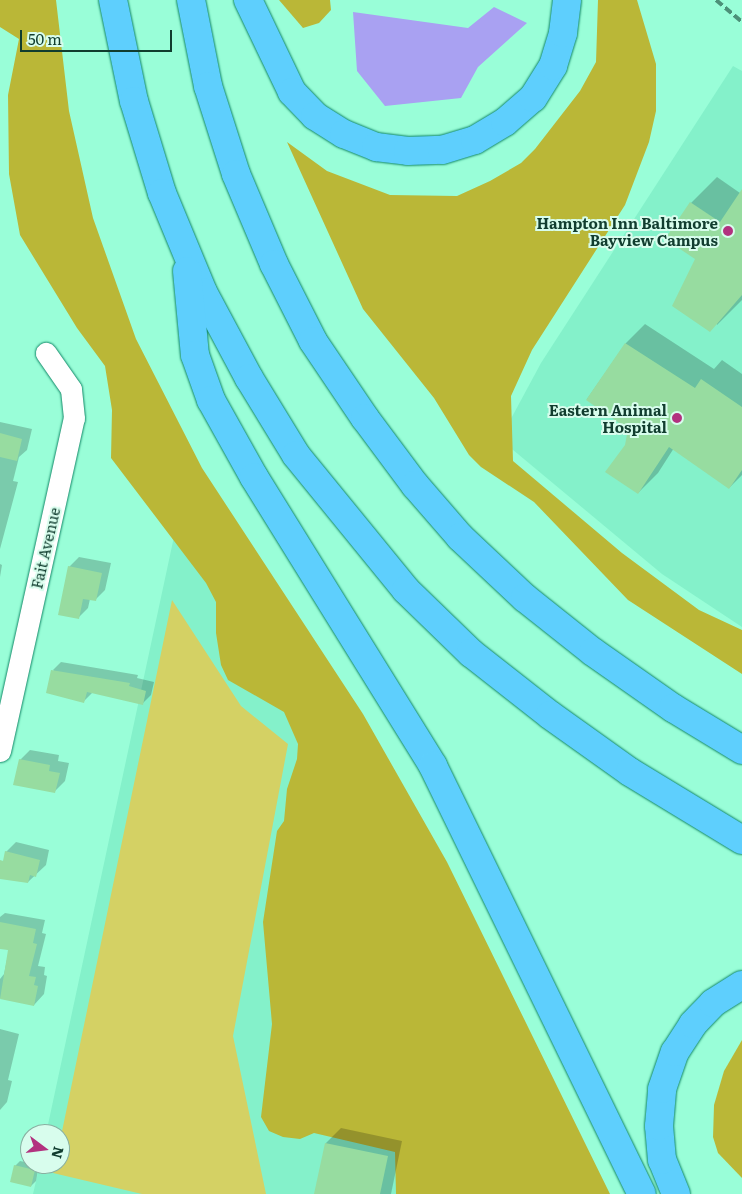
<!DOCTYPE html>
<html>
<head>
<meta charset="utf-8">
<style>
	body { margin:0 }
	#map { position:relative; width:742px; height:1194px; overflow:hidden; background:#99fed8; font-family:Literata,serif }
	div>[style] { position:absolute }
	.built>* { inset:0; background:#84f1ca }
	.green>* { inset:0; background:#d4d164 }
	.forest>* { inset:0; background:#bab737 }
	.water>* { inset:0; background:#a9a1f2 }
	.shadow>* { inset:0; background:#0003 }
	.building>* { inset:0; background:#97dca0 }
	.roads { filter:drop-shadow(0 0 1px #128867) drop-shadow(0 0 1px #128867) }
	.minor>* { height:21px; margin:-10.5px; padding:0 10.5px; transform-origin:10.5px; border-radius:10.5px; background:#fff }
	.motorway>* { height:28px; margin:-14px; padding:0 14px; transform-origin:14px; border-radius:14px; background:#5ecffd }
	.rail>* { height:4px; margin-top:-2px; transform-origin:0; background:repeating-linear-gradient(90deg,#4c9078 0 8px,transparent 0 12px) }
	.dots>* { width:14px; height:14px; translate:-50% -50%; box-sizing:border-box; border:2px solid #d8fded; border-radius:50% }
	span { translate:-50% -50%; white-space:nowrap; text-align:center; line-height:1.15; -webkit-text-stroke:4px #d8fded; paint-order:stroke }
	.poi-label { font-size:15px; color:#113d2f; font-weight:700 }
	.right { translate:-100% -50%; text-align:right }
	.street-label { font-size:15px; color:#113d2f }
	.north { position:absolute; left:20px; top:1124px; width:50px; height:50px; box-sizing:border-box; background:#d8fded; border:1px solid #88b0a1; border-radius:50%; rotate:105deg; font-size:14px; font-weight:700; line-height:20px; text-align:center; color:#113d2f }
	.north::after { content:''; display:block; margin:auto; width:18px; height:22px; background:#b2327f; clip-path:polygon(50% 0,100% 100%,50% 72%,0 100%) }
	.scale { position:absolute; left:20px; top:30px; width:152px; height:22px; box-sizing:border-box; border:2px solid #113d2f; border-top:0; padding-left:6px; font-size:15px; line-height:18px; white-space:nowrap; color:#113d2f; -webkit-text-stroke:4px #d8fded; paint-order:stroke }
</style>
</head>
<body>
<div id="map">
	<div class="built">
		<div style="clip-path:polygon(733px 66px,742px 71px,742px 627px,662px 574px,500px 439px,541px 363px)"></div>
		<div style="clip-path:polygon(175px 532px,277px 665px,468px 1194px,33px 1194px,40px 1164px,60px 1164px,60px 1134px,46px 1134px)"></div>
	</div>
	<div class="green">
		<div style="clip-path:polygon(172px 600px,241px 706px,288px 744px,233px 1036px,266px 1194px,142px 1194px,53px 1173px,55px 1164px,60px 1164px,60px 1141px)"></div>
	</div>
	<div class="forest">
		<div style="clip-path:polygon(0 0,56px 0,69px 111px,93px 218px,136px 339px,202px 468px,363px 714px,447px 862px,610px 1194px,396px 1194px,395px 1152px,314px 1133px,300px 1139px,283px 1137px,269px 1131px,261px 1117px,272px 1024px,263px 922px,277px 831px,284px 821px,287px 789px,297px 759px,298px 744px,284px 712px,228px 680px,221px 665px,216px 633px,216px 602px,206px 583px,111px 458px,112px 410px,105px 366px,77px 328px,20px 235px,9px 174px,8px 95px,19px 39px,0 27px)"></div>
		<div style="clip-path:polygon(279px 0,330px 0,331px 10px,319px 23px,303px 28px)"></div>
		<div style="clip-path:polygon(598px 0,637px 0,656px 64px,656px 111px,649px 142px,625px 205px,532px 350px,511px 396px,513px 461px,622px 553px,699px 610px,742px 630px,742px 674px,628px 600px,534px 502px,481px 467px,469px 455px,434px 398px,363px 309px,287px 142px,327px 171px,390px 195px,457px 196px,490px 181px,521px 163px,535px 149px,580px 91px,596px 62px)"></div>
		<div style="clip-path:polygon(742px 1040px,742px 1178px,718px 1153px,713px 1137px,714px 1105px,724px 1071px)"></div>
	</div>
	<div class="water">
		<div style="clip-path:polygon(494px 7px,527px 23px,478px 67px,461px 98px,385px 106px,357px 71px,353px 12px,468px 28px)"></div>
	</div>
	<div class="shadow">
		<div style="clip-path:polygon(717px 177px,740px 193px,742px 191px,742px 300px,717px 325px,697px 258px,667px 239px,691px 203px)"></div>
		<div style="clip-path:polygon(645px 324px,714px 369px,722px 360px,742px 374px,742px 475px,729px 488px,674px 448px,658px 473px,638px 493px,627px 445px,630px 428px,587px 399px,626px 343px)"></div>
		<div style="clip-path:polygon(0 422px,32px 429px,27px 450px,19px 457px,13px 481px,18px 482px,0 549px)"></div>
		<div style="clip-path:polygon(79px 557px,111px 563px,105px 590px,95px 600px,90px 599px,88px 608px,78px 618px,69px 567px)"></div>
		<div style="clip-path:polygon(0 564px,2px 565px,0 577px)"></div>
		<div style="clip-path:polygon(61px 662px,138px 675px,137px 678px,154px 682px,151px 695px,143px 703px,93px 692px,84px 701px,53px 670px)"></div>
		<div style="clip-path:polygon(30px 750px,59px 755px,58px 761px,69px 763px,65px 781px,55px 791px,20px 760px)"></div>
		<div style="clip-path:polygon(16px 842px,49px 850px,46px 865px,28px 882px,6px 852px)"></div>
		<div style="clip-path:polygon(5px 913px,45px 920px,42px 933px,46px 934px,38px 966px,45px 967px,44px 975px,47px 976px,44px 994px,34px 1005px,0 998px,0 979px,4px 974px,9px 950px,0 947px,0 917px)"></div>
		<div style="clip-path:polygon(0 1029px,19px 1034px,8px 1080px,12px 1081px,7px 1102px,0 1110px)"></div>
		<div style="clip-path:polygon(341px 1128px,402px 1141px,391px 1194px,315px 1194px,326px 1143px)"></div>
		<div style="clip-path:polygon(20px 1161px,39px 1165px,36px 1181px,31px 1186px,15px 1166px)"></div>
	</div>
	<div class="building">
		<div style="clip-path:polygon(742px 189px,742px 295px,710px 332px,672px 306px,695px 259px,665px 239px,690px 202px,720px 222px)"></div>
		<div style="clip-path:polygon(625px 343px,695px 388px,701px 379px,742px 407px,742px 470px,729px 489px,669px 447px,638px 494px,605px 472px,625px 445px,628px 429px,586px 400px)"></div>
		<div style="clip-path:polygon(0 433px,22px 439px,17px 461px,0 457px)"></div>
		<div style="clip-path:polygon(68px 566px,102px 573px,96px 601px,83px 599px,79px 619px,58px 615px)"></div>
		<div style="clip-path:polygon(51px 670px,130px 683px,129px 686px,146px 691px,143px 705px,87px 692px,84px 703px,46px 693px)"></div>
		<div style="clip-path:polygon(19px 759px,50px 765px,49px 771px,60px 773px,55px 793px,13px 785px)"></div>
		<div style="clip-path:polygon(5px 851px,40px 860px,36px 877px,30px 875px,28px 883px,0 879px,0 860px,3px 861px)"></div>
		<div style="clip-path:polygon(0 922px,36px 929px,33px 943px,37px 944px,29px 976px,36px 977px,34px 985px,38px 986px,34px 1006px,0 999px,8px 950px,0 949px)"></div>
		<div style="clip-path:polygon(325px 1143px,388px 1156px,380px 1194px,314px 1194px)"></div>
		<div style="clip-path:polygon(14px 1165px,35px 1170px,31px 1187px,10px 1182px)"></div>
	</div>
	<div class="roads">
		<div class="minor">
			<div style="left:0;top:751px;width:341px;rotate:-77.5deg"></div>
			<div style="left:74px;top:418px;width:29px;rotate:-96deg"></div>
			<div style="left:71px;top:389px;width:44px;rotate:-124.8deg"></div>
		</div>
		<div class="motorway">
			<div style="left:113px;top:0;width:103px;rotate:78.3deg"></div>
			<div style="left:134px;top:101px;width:96px;rotate:73.1deg"></div>
			<div style="left:162px;top:193px;width:107px;rotate:67.5deg"></div>
			<div style="left:203px;top:292px;width:98px;rotate:61.9deg"></div>
			<div style="left:249px;top:378px;width:90px;rotate:58.6deg"></div>
			<div style="left:296px;top:455px;width:174px;rotate:50.8deg"></div>
			<div style="left:406px;top:590px;width:91px;rotate:44.1deg"></div>
			<div style="left:471px;top:653px;width:100px;rotate:38.1deg"></div>
			<div style="left:550px;top:715px;width:98px;rotate:35.5deg"></div>
			<div style="left:630px;top:772px;width:131px;rotate:31.3deg"></div>
			<div style="left:191px;top:0;width:88px;rotate:78.8deg"></div>
			<div style="left:208px;top:86px;width:92px;rotate:72.3deg"></div>
			<div style="left:236px;top:174px;width:98px;rotate:67.1deg"></div>
			<div style="left:274px;top:264px;width:86px;rotate:63.1deg"></div>
			<div style="left:313px;top:341px;width:93px;rotate:56deg"></div>
			<div style="left:365px;top:418px;width:84px;rotate:53.3deg"></div>
			<div style="left:415px;top:485px;width:69px;rotate:49.1deg"></div>
			<div style="left:460px;top:537px;width:89px;rotate:43.2deg"></div>
			<div style="left:525px;top:598px;width:87px;rotate:38.5deg"></div>
			<div style="left:593px;top:652px;width:98px;rotate:35deg"></div>
			<div style="left:673px;top:708px;width:81px;rotate:31.3deg"></div>
			<div style="left:248px;top:0;width:102px;rotate:64.4deg"></div>
			<div style="left:292px;top:92px;width:33px;rotate:46deg"></div>
			<div style="left:315px;top:116px;width:34px;rotate:32deg"></div>
			<div style="left:344px;top:134px;width:35px;rotate:22deg"></div>
			<div style="left:376px;top:147px;width:32px;rotate:7deg"></div>
			<div style="left:408px;top:151px;width:34px;rotate:-2deg"></div>
			<div style="left:442px;top:150px;width:34px;rotate:-17deg"></div>
			<div style="left:475px;top:140px;width:35px;rotate:-31deg"></div>
			<div style="left:505px;top:122px;width:37px;rotate:-41deg"></div>
			<div style="left:533px;top:98px;width:38px;rotate:-58deg"></div>
			<div style="left:553px;top:66px;width:34px;rotate:-73deg"></div>
			<div style="left:563px;top:33px;width:33px;rotate:-83deg"></div>
			<div style="left:187px;top:271px;width:84px;rotate:84.6deg"></div>
			<div style="left:195px;top:355px;width:48px;rotate:70.4deg"></div>
			<div style="left:211px;top:400px;width:88px;rotate:60.8deg"></div>
			<div style="left:254px;top:477px;width:340px;rotate:58.2deg"></div>
			<div style="left:433px;top:766px;width:476px;rotate:64deg"></div>
			<div style="left:676px;top:1194px;width:37px;rotate:-112deg"></div>
			<div style="left:662px;top:1160px;width:34px;rotate:-95deg"></div>
			<div style="left:659px;top:1126px;width:37px;rotate:-85deg"></div>
			<div style="left:662px;top:1089px;width:39px;rotate:-71deg"></div>
			<div style="left:675px;top:1052px;width:33px;rotate:-57deg"></div>
			<div style="left:693px;top:1024px;width:29px;rotate:-46deg"></div>
			<div style="left:713px;top:1003px;width:34px;rotate:-32deg"></div>
		</div>
	</div>
	<div class="rail">
		<div style="left:716px;top:0;width:34px;rotate:40deg"></div>
	</div>
	<div class="dots">
		<div style="left:728px;top:231px;background:#b2327f"></div>
		<div style="left:677px;top:418px;background:#b2327f"></div>
	</div>
	<div class="poi-label">
		<span class="right" style="left:718px;top:231px">Hampton Inn Baltimore<br>Bayview Campus</span>
		<span class="right" style="left:667px;top:418px">Eastern Animal<br>Hospital</span>
	</div>
	<div class="street-label">
		<span style="left:45px;top:548px;rotate:-77deg">Fait Avenue</span>
	</div>
	<div class="north">N</div>
	<div class="scale">50 m</div>
</div>
</body>
</html>
